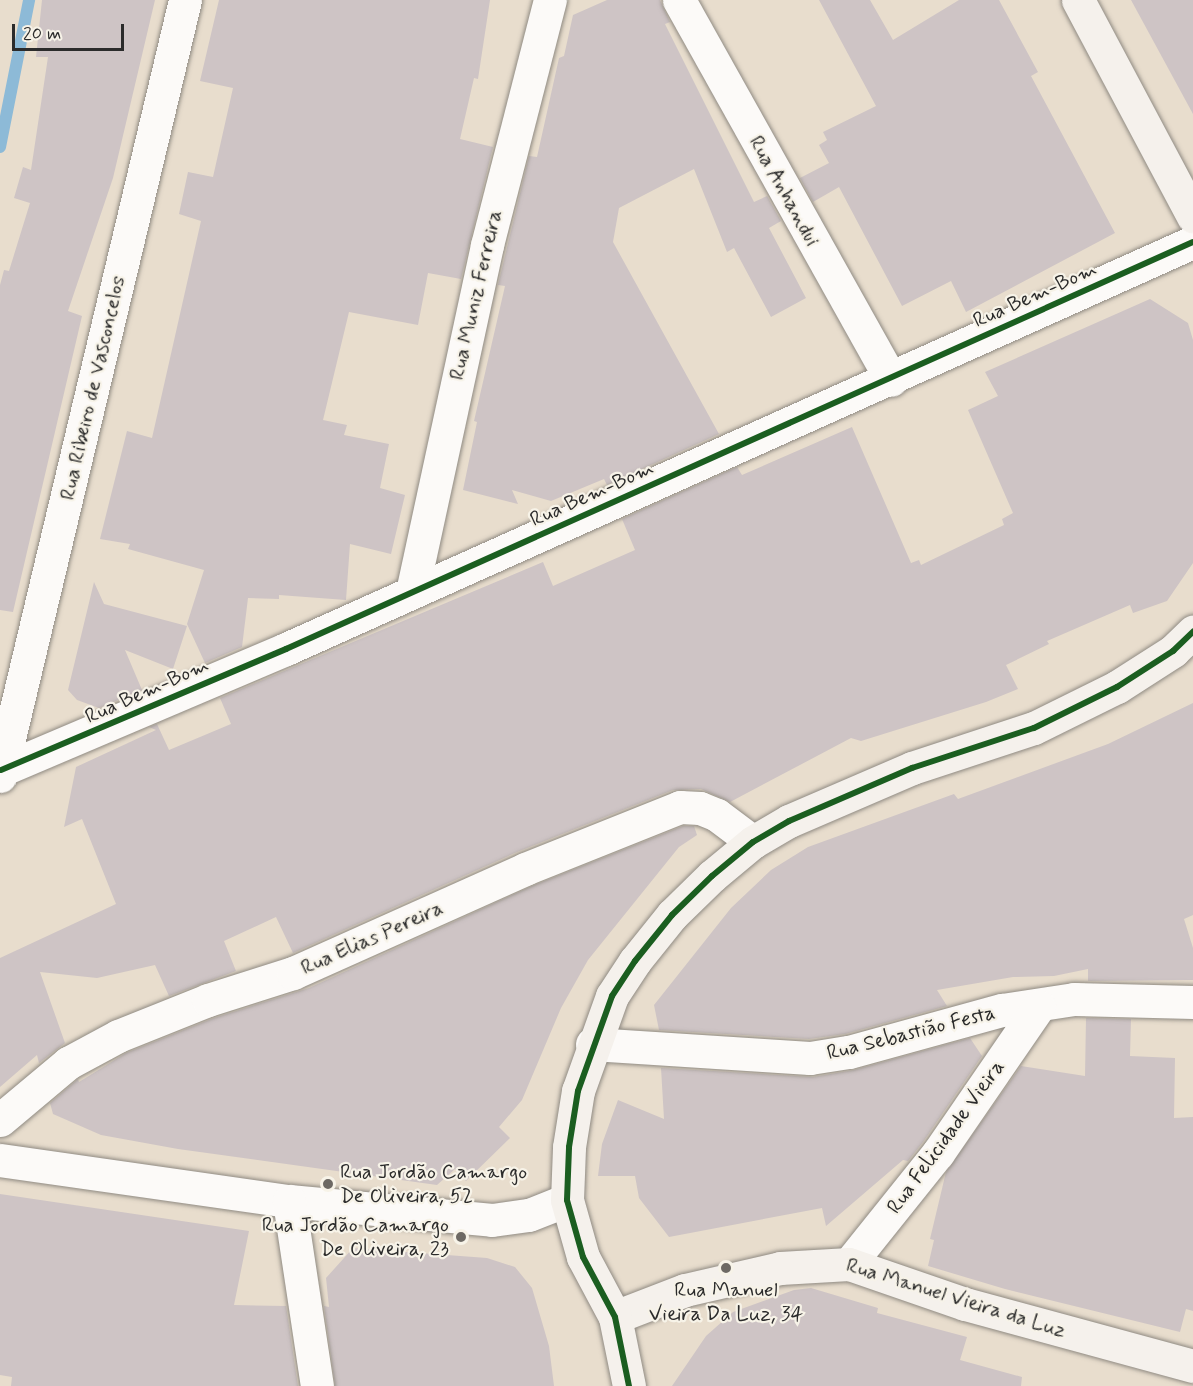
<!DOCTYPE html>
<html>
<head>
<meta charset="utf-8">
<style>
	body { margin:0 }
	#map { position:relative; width:1193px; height:1386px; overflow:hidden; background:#e8ddcd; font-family:Mynerve,sans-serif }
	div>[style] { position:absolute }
	.stream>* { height:12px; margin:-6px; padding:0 6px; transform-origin:6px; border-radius:6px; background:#8dbad7 }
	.building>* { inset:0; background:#cec4c5 }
	.roads { filter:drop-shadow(0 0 2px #8f8a82) drop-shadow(0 0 2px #8f8a82) }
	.street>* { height:33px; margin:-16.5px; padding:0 16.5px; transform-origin:16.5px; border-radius:16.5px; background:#fcfaf8 }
	.secondary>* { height:33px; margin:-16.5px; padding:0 16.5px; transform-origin:16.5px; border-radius:16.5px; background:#f5f1ec }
	.cycleway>* { height:6px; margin:-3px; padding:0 3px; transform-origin:3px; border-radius:3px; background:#1b5e20 }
	.dots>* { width:16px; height:16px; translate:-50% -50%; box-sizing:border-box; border:3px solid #f7f3e8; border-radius:50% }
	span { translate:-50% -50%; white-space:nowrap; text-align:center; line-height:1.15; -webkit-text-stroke:4.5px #f7f3e8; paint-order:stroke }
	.street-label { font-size:21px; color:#2b2b2b }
	.poi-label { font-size:21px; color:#2b2b2b }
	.left { translate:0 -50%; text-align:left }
	.right { translate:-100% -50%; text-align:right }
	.scale { position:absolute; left:12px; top:24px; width:112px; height:27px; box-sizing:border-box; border:3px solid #2b2b2b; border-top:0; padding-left:8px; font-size:18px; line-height:21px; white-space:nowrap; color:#2b2b2b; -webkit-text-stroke:4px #f7f3e8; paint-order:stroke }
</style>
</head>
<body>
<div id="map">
	<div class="stream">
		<div style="left:0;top:147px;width:150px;rotate:-78.8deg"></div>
	</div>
	<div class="building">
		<div style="clip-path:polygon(42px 0,155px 0,113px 178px,68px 311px,82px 316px,13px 612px,0 610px,0 285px,4px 270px,9px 271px,30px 203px,14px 198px,23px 167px,31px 170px,48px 57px,36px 57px)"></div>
		<div style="clip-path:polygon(219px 0,490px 0,478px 79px,474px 78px,460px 139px,493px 147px,461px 279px,428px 273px,418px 325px,349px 312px,323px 420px,347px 425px,344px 435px,389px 444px,380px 488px,405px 495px,391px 554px,350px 544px,346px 600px,279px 595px,279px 599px,248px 598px,242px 647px,205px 663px,187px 624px,204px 570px,128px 549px,130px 544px,100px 539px,127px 431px,152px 438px,201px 221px,179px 214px,188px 172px,213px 177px,233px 88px,200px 81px)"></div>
		<div style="clip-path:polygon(607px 0,660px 0,670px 22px,665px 24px,754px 202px,767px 196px,781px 221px,769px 228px,806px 298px,771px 317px,734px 248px,727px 252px,694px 169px,619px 208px,613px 242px,719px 434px,607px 485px,604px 479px,551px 501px,512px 490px,518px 504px,463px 490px,477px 422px,474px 421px,505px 286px,498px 285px,529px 156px,537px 157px,559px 58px,564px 56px,573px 15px)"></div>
		<div style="clip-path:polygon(819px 0,870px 0,893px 40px,959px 0,999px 0,1038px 72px,1031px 76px,1115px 233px,966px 312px,951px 281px,902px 306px,839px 187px,813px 202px,800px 178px,829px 163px,819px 145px,827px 140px,823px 132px,876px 106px)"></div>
		<div style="clip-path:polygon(1131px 0,1193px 0,1193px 114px)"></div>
		<div style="clip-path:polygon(1150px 299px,1188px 323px,1193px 340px,1193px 563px,1167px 601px,1133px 613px,1130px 605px,1047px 641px,1049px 644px,1006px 665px,1018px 689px,986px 702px,861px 741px,851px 738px,730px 802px,701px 789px,673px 790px,517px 852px,293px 953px,276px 917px,224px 941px,236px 971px,169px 996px,155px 965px,97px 978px,40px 972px,65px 1043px,39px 1063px,37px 1055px,0 1087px,0 958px,116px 904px,82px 819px,64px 827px,76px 767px,156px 730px,149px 727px,157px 724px,169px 750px,231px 724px,220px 698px,543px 562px,553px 586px,635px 550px,622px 519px,737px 467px,742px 475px,852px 427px,911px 563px,919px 560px,921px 565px,1004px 525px,1002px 519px,1013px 513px,968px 410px,998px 396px,985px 372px)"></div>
		<div style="clip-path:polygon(94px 582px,104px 604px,187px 626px,173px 669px,125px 650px,142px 690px,99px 708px,77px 700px,68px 690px)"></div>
		<div style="clip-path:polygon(1193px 703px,1193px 915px,1184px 919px,1193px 948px,1193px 980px,1088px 981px,1088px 969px,1054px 976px,1013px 977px,937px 990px,947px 1006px,845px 1034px,809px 1039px,659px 1030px,654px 1005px,731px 908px,771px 870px,808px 847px,954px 794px,958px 799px,1108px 744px)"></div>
		<div style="clip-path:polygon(683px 826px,694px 826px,697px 835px,679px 847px,588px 960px,561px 1008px,522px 1100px,499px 1127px,510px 1138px,466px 1181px,455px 1169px,437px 1185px,178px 1149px,101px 1135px,53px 1114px,50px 1103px,78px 1079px,79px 1082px,126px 1053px,214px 1018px,309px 988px,532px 886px)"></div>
		<div style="clip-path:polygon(1086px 1018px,1131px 1019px,1130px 1056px,1175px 1058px,1174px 1118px,1193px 1117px,1193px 1311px,1186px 1309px,1180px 1332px,1005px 1289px,928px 1266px,934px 1240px,930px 1239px,946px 1172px,1021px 1066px,1085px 1076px)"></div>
		<div style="clip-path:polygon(970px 1038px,982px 1056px,923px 1142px,908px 1161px,903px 1160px,826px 1226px,822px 1208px,669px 1237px,639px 1198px,635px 1176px,598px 1176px,602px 1144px,618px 1100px,664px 1119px,661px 1068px,813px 1077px,854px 1070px)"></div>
		<div style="clip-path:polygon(0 1194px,249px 1231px,234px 1305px,286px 1306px,298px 1386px,11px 1386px,12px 1377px,0 1375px)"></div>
		<div style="clip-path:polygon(353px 1248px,487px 1258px,515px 1267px,532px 1288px,549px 1346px,554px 1386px,335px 1386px,324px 1306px,329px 1307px,326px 1278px)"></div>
		<div style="clip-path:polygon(811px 1288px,878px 1308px,877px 1313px,967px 1337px,960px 1360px,1022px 1377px,1021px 1386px,672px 1386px,706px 1336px,733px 1312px,794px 1290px)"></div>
	</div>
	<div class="roads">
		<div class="street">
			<div style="left:679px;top:0;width:435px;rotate:60.8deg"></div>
			<div style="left:412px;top:592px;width:355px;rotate:-77.8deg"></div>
			<div style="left:487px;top:245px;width:253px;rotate:-75.6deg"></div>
			<div style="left:1px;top:770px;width:310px;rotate:-23deg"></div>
			<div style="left:286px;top:649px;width:994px;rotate:-24.17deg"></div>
			<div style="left:0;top:776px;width:798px;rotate:-76.59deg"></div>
			<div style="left:592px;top:1044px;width:218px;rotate:3.7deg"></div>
			<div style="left:810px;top:1058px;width:39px;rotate:-9deg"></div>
			<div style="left:849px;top:1052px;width:159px;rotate:-15.4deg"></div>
			<div style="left:1002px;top:1010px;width:73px;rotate:-8.7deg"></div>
			<div style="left:1074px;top:999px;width:119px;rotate:1.4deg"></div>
			<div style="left:0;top:1120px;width:89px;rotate:-40deg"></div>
			<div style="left:68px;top:1063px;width:57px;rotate:-28.4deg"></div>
			<div style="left:118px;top:1036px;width:97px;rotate:-21.8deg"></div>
			<div style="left:208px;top:1000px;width:89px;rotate:-17.6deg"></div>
			<div style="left:293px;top:973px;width:254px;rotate:-24.1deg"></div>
			<div style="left:525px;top:869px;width:167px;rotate:-21.8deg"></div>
			<div style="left:680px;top:807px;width:20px;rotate:3deg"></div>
			<div style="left:700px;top:808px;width:18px;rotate:22deg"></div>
			<div style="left:717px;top:815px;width:45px;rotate:36.9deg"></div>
			<div style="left:0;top:1160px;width:292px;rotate:8.1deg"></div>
			<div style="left:289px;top:1201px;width:204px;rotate:5.3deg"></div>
			<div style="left:492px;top:1220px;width:37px;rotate:-8deg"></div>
			<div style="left:529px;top:1215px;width:41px;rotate:-21.5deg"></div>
			<div style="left:289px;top:1201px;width:187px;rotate:81.4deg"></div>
			<div style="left:849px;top:1264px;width:142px;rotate:-51.3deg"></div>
			<div style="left:938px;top:1153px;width:178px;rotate:-55.5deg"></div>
		</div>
		<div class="secondary">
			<div style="left:1078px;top:0;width:245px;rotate:62deg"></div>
			<div style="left:615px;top:1317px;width:75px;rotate:-21.1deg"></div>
			<div style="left:685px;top:1290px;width:98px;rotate:-13deg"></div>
			<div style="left:780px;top:1268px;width:69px;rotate:-3.3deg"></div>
			<div style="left:849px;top:1264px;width:123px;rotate:19deg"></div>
			<div style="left:965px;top:1304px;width:236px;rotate:15.2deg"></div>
			<div style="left:629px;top:1386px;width:70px;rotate:-101.5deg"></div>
			<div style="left:615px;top:1317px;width:68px;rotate:-118.1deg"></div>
			<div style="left:583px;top:1257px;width:59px;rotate:-105.7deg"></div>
			<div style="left:567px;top:1200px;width:53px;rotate:-87.8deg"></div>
			<div style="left:569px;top:1147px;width:57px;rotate:-80.9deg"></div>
			<div style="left:578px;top:1091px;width:101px;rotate:-70.3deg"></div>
			<div style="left:612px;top:996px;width:42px;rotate:-56.7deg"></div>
			<div style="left:635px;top:961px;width:59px;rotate:-51.2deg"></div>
			<div style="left:672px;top:915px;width:56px;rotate:-44.3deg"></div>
			<div style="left:712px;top:876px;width:53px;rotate:-39.7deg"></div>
			<div style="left:753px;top:842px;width:42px;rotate:-30.3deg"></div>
			<div style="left:789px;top:821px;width:134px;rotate:-23.3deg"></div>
			<div style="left:912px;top:768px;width:128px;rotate:-18.2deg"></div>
			<div style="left:1034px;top:728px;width:93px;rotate:-26.3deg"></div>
			<div style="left:1117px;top:687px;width:67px;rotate:-32.7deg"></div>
			<div style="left:1173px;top:651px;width:28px;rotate:-44deg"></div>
		</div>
	</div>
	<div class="cycleway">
		<div style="left:1px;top:770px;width:310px;rotate:-23deg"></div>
		<div style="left:286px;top:649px;width:994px;rotate:-24.17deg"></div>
		<div style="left:629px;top:1386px;width:70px;rotate:-101.5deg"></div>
		<div style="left:615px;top:1317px;width:68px;rotate:-118.1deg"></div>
		<div style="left:583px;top:1257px;width:59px;rotate:-105.7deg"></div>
		<div style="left:567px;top:1200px;width:53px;rotate:-87.8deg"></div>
		<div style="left:569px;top:1147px;width:57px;rotate:-80.9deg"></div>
		<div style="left:578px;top:1091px;width:101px;rotate:-70.3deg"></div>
		<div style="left:612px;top:996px;width:42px;rotate:-56.7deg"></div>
		<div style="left:635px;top:961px;width:59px;rotate:-51.2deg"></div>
		<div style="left:672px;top:915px;width:56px;rotate:-44.3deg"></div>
		<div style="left:712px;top:876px;width:53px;rotate:-39.7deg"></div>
		<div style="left:753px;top:842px;width:42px;rotate:-30.3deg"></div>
		<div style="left:789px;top:821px;width:134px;rotate:-23.3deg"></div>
		<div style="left:912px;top:768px;width:128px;rotate:-18.2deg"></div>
		<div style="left:1034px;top:728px;width:93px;rotate:-26.3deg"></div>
		<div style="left:1117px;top:687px;width:67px;rotate:-32.7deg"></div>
		<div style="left:1173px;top:651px;width:28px;rotate:-44deg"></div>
	</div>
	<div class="dots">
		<div style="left:328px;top:1184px;background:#6d6964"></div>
		<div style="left:461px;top:1237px;background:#6d6964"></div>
		<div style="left:726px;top:1268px;background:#6d6964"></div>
	</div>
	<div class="street-label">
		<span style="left:784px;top:191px;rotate:61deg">Rua Anhandui</span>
		<span style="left:476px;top:295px;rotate:-77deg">Rua Muniz Ferreira</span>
		<span style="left:1035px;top:295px;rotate:-24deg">Rua Bem-Bom</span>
		<span style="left:93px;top:388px;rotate:-77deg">Rua Ribeiro de Vasconcelos</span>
		<span style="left:592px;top:494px;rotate:-24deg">Rua Bem-Bom</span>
		<span style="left:147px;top:691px;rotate:-24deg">Rua Bem-Bom</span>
		<span style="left:372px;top:938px;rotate:-24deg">Rua Elias Pereira</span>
		<span style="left:911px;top:1033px;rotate:-14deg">Rua Sebastião Festa</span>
		<span style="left:946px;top:1137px;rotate:-54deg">Rua Felicidade Vieira</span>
		<span style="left:956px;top:1298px;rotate:17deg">Rua Manuel Vieira da Luz</span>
	</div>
	<div class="poi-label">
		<span class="left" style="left:340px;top:1184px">Rua Jordão Camargo<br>De Oliveira, 52</span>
		<span class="right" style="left:449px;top:1237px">Rua Jordão Camargo<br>De Oliveira, 23</span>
		<span style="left:726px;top:1302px">Rua Manuel<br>Vieira Da Luz, 34</span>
	</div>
	<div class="scale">20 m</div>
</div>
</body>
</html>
